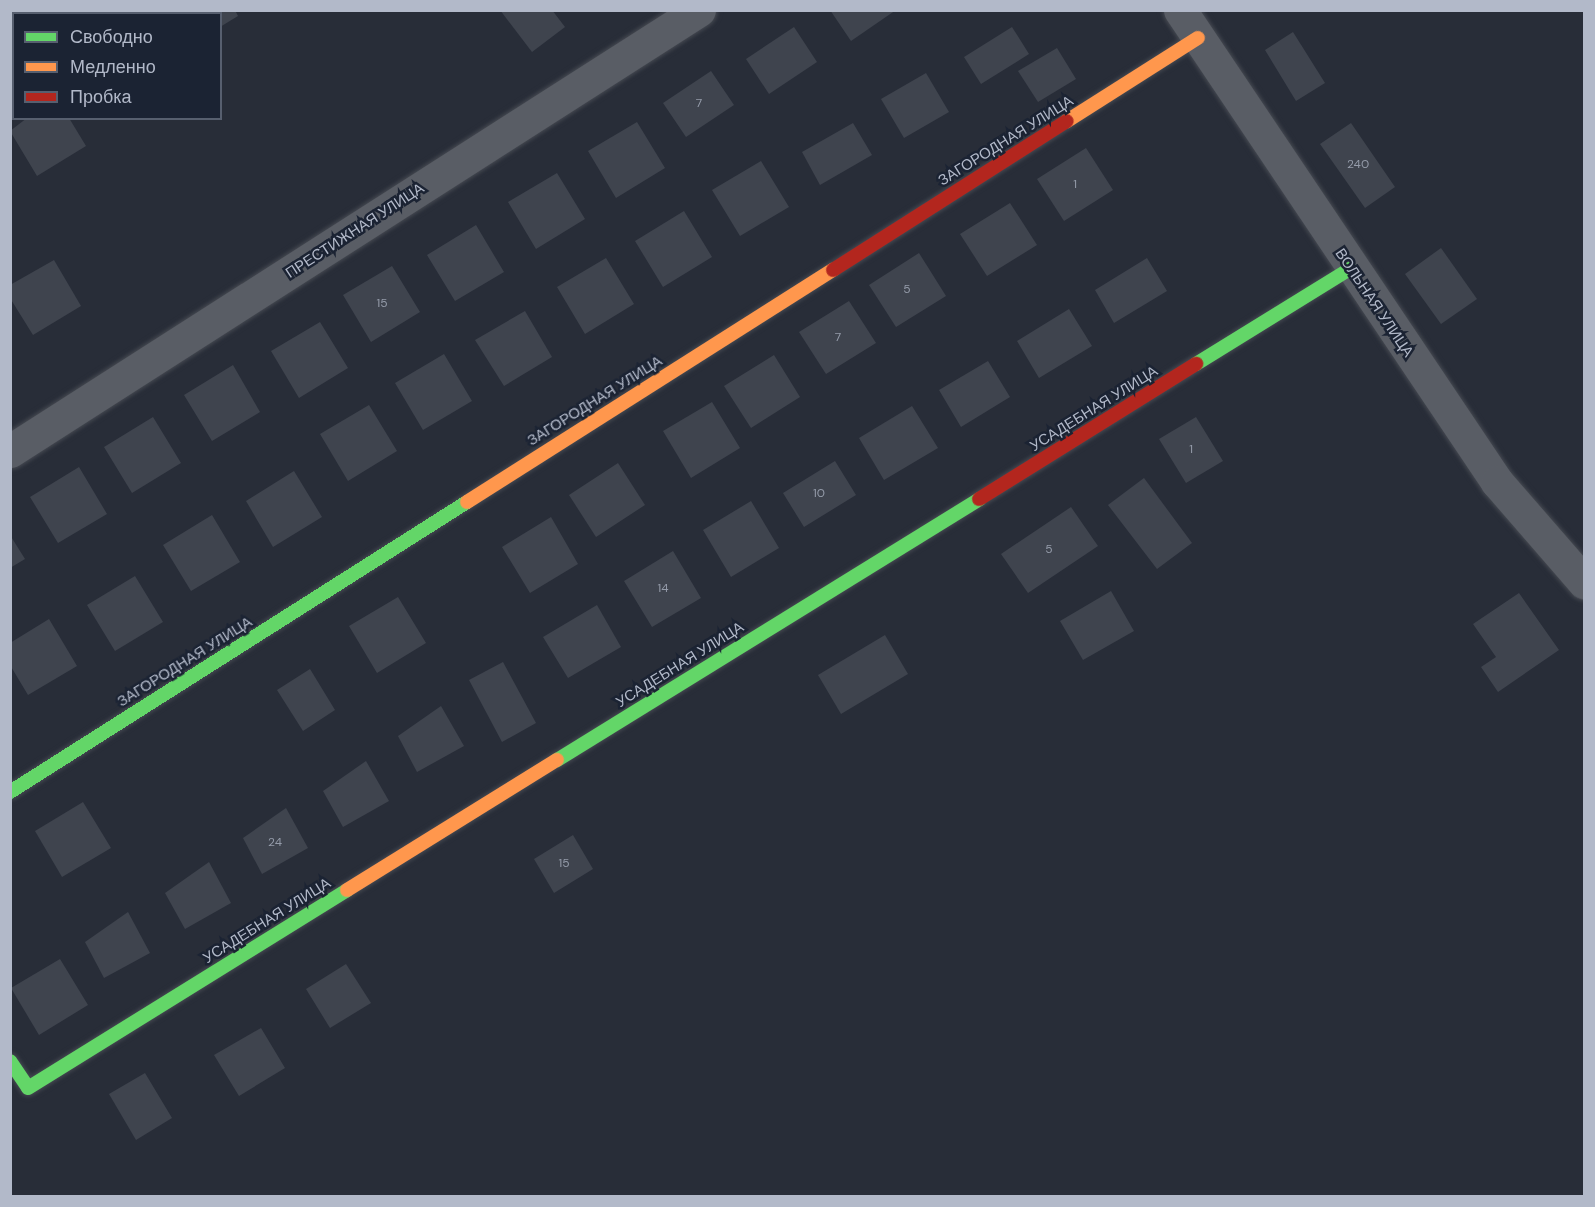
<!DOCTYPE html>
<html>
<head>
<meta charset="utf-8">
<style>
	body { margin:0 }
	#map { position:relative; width:1595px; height:1207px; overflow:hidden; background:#282d38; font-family:"DM Sans",sans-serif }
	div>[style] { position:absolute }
	.building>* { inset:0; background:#3f444e }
	.roads { filter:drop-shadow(0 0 2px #454951) drop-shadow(0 0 2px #454951) }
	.street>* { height:33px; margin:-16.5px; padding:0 16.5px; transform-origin:16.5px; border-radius:16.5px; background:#595d65 }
	.fast>* { height:14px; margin:-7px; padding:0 7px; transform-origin:7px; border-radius:7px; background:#63d668 }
	.slow>* { height:14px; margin:-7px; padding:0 7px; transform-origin:7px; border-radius:7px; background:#ff974d }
	.jam>* { height:14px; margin:-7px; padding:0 7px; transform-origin:7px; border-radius:7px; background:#b3261e }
	span { translate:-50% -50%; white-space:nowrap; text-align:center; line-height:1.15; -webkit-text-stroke:5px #1b2333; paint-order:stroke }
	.number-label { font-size:12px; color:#959caa }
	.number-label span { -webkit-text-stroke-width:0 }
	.street-label { font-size:15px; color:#b2b9c9 }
	.frame { position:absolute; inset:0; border:12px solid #b2b9c9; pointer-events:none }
	.legend { position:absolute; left:12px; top:12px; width:210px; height:108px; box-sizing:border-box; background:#1b2333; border:2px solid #575f6f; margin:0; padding:8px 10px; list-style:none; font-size:18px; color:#b2b9c9 }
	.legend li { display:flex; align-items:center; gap:12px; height:30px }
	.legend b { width:30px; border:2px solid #575f6f }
</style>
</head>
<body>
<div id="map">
	<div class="building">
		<div style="clip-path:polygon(175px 10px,235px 10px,238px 16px,220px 27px,220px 14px)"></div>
		<div style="clip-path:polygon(500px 10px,552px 10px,565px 27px,532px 52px)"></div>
		<div style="clip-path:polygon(830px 10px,896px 10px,851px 41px)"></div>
		<div style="clip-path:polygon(794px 27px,817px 62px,769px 94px,746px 59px)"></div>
		<div style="clip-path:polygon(1012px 27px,1029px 54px,981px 84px,964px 57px)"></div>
		<div style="clip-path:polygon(1293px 32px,1325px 83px,1296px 101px,1265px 50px)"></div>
		<div style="clip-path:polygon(1057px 48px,1076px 79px,1038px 102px,1018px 71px)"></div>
		<div style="clip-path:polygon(711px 71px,734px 105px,686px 137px,663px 103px)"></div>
		<div style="clip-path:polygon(926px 73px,949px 112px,904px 138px,881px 99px)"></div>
		<div style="clip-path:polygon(27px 118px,69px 118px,86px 146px,37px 176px,10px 131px)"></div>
		<div style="clip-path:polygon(637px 122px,665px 168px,616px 198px,588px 151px)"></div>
		<div style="clip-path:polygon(853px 123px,872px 155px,820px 185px,802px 152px)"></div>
		<div style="clip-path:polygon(1351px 123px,1395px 187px,1365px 208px,1320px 144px)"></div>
		<div style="clip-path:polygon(1086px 148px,1113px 190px,1064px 221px,1037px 179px)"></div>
		<div style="clip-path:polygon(761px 161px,789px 207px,740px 236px,712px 190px)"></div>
		<div style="clip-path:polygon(557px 173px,585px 219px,536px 249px,508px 202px)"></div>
		<div style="clip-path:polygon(1010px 203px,1037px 245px,987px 276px,960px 234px)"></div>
		<div style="clip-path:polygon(684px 211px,712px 257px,663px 287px,635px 241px)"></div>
		<div style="clip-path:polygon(476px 225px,504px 272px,455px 301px,427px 255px)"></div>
		<div style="clip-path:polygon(1441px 248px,1477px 299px,1441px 324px,1405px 274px)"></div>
		<div style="clip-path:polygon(919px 253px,946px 296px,896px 327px,869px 285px)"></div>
		<div style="clip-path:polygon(606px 258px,634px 304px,585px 334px,557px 287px)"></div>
		<div style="clip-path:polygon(1147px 258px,1167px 291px,1114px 323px,1095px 290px)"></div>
		<div style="clip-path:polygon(54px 260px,81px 306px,33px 335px,10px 298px,10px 285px)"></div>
		<div style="clip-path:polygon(392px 266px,420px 312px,371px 342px,343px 295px)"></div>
		<div style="clip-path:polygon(849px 301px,876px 343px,826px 374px,799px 332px)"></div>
		<div style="clip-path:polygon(1069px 309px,1092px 346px,1039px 378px,1017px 341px)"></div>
		<div style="clip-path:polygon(525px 311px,552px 357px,504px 386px,475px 340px)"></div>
		<div style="clip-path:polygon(320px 322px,348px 368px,299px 398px,271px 351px)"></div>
		<div style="clip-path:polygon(444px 354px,472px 401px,423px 430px,395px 383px)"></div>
		<div style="clip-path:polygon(774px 355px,800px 397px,751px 428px,724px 386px)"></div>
		<div style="clip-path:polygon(988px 361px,1010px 397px,961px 427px,939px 390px)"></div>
		<div style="clip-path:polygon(233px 365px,260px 412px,212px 441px,184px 395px)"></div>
		<div style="clip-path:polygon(712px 402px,740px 448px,691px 478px,663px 431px)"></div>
		<div style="clip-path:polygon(369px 405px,397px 451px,348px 481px,320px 434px)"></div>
		<div style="clip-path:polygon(912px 406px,938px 448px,884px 480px,859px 438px)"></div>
		<div style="clip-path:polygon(153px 417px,181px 463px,132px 493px,104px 447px)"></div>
		<div style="clip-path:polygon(1196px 417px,1223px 461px,1186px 483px,1159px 439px)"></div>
		<div style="clip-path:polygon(835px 461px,856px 495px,804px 527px,783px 493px)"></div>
		<div style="clip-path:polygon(618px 463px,645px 505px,596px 537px,569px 495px)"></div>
		<div style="clip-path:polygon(79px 467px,107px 514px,58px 543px,30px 497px)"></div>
		<div style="clip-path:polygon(294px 471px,322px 517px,273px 547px,246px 501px)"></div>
		<div style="clip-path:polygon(1144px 478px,1192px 543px,1157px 569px,1108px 505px)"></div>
		<div style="clip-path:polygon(751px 501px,779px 548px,731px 577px,703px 530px)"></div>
		<div style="clip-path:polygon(1071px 507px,1098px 546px,1028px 593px,1001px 554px)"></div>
		<div style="clip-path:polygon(212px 515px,240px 562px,191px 591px,163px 545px)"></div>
		<div style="clip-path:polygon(551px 517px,578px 564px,530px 593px,502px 547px)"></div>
		<div style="clip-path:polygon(10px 535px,25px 559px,10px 568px)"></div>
		<div style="clip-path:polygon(673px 551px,701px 598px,652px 627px,624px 581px)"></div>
		<div style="clip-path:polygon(135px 576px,163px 622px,115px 651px,87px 605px)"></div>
		<div style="clip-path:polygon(1111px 591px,1134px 631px,1083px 660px,1060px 621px)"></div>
		<div style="clip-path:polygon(1519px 593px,1559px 650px,1498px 692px,1481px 667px,1496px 657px,1473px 624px)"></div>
		<div style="clip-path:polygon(398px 597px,426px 643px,377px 673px,349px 626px)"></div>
		<div style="clip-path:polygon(597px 605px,621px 647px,568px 678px,543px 637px)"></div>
		<div style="clip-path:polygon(49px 619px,77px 666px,28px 695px,10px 665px,10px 643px)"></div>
		<div style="clip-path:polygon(885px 635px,908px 674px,841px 714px,818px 675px)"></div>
		<div style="clip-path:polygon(503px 662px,536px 723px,502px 742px,469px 680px)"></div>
		<div style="clip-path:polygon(310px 669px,335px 710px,303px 731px,277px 690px)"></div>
		<div style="clip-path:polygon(441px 706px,464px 746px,417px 772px,398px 736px)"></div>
		<div style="clip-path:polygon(366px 761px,389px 801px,343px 827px,323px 791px)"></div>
		<div style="clip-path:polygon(83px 802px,111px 848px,62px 877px,35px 831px)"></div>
		<div style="clip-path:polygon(286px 808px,308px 848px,262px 874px,243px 838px)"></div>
		<div style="clip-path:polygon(573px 835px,593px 869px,554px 893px,534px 859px)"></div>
		<div style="clip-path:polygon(209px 862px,231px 903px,185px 929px,165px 893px)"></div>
		<div style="clip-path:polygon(128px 912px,150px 953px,104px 978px,85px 942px)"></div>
		<div style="clip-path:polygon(60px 959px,88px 1005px,39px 1035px,11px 988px)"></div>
		<div style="clip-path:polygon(346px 964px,371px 1003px,330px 1028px,306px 989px)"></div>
		<div style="clip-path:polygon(261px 1028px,285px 1068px,239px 1096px,214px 1055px)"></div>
		<div style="clip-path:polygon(145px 1073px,172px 1118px,136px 1140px,109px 1094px)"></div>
	</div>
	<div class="roads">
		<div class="street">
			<div style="left:1180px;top:10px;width:569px;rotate:56.11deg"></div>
			<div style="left:1497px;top:482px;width:133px;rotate:49deg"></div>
			<div style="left:46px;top:14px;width:6px;rotate:-39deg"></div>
			<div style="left:10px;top:36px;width:4px;rotate:-27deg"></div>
			<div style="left:10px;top:451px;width:818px;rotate:-32.62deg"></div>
		</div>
		<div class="fast">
			<div style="left:1196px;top:364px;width:181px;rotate:-31.7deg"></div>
			<div style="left:557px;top:760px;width:496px;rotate:-31.7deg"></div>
			<div style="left:10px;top:792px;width:541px;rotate:-32.4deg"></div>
			<div style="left:10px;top:1061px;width:32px;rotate:56deg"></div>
			<div style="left:28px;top:1088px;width:375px;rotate:-31.8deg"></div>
		</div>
		<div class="slow">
			<div style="left:1067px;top:121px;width:155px;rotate:-32.4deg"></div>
			<div style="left:467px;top:502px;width:433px;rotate:-32.4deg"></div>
			<div style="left:347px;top:890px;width:247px;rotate:-31.8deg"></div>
		</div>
		<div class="jam">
			<div style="left:833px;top:270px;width:277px;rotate:-32.5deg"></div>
			<div style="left:979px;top:499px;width:256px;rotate:-31.9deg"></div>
		</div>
	</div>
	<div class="number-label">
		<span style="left:699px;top:104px">7</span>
		<span style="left:1358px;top:165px">240</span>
		<span style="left:1075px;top:185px">1</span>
		<span style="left:907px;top:290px">5</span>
		<span style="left:382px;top:304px">15</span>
		<span style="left:838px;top:338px">7</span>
		<span style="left:1191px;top:450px">1</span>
		<span style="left:819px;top:494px">10</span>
		<span style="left:1049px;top:550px">5</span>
		<span style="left:663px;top:589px">14</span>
		<span style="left:275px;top:843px">24</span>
		<span style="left:564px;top:864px">15</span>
	</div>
	<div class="street-label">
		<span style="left:1006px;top:141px;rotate:-32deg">ЗАГОРОДНАЯ УЛИЦА</span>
		<span style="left:355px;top:231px;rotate:-33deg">ПРЕСТИЖНАЯ УЛИЦА</span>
		<span style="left:1374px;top:303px;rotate:56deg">ВОЛЬНАЯ УЛИЦА</span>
		<span style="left:595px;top:401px;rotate:-32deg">ЗАГОРОДНАЯ УЛИЦА</span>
		<span style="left:1094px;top:409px;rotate:-32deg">УСАДЕБНАЯ УЛИЦА</span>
		<span style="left:185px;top:662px;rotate:-32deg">ЗАГОРОДНАЯ УЛИЦА</span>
		<span style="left:680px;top:665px;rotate:-32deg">УСАДЕБНАЯ УЛИЦА</span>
		<span style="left:267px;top:921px;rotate:-32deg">УСАДЕБНАЯ УЛИЦА</span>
	</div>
	<div class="frame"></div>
	<ul class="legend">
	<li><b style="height:8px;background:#63d668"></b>Свободно</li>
	<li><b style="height:8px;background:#ff974d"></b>Медленно</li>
	<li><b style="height:8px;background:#b3261e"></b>Пробка</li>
	</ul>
</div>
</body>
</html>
